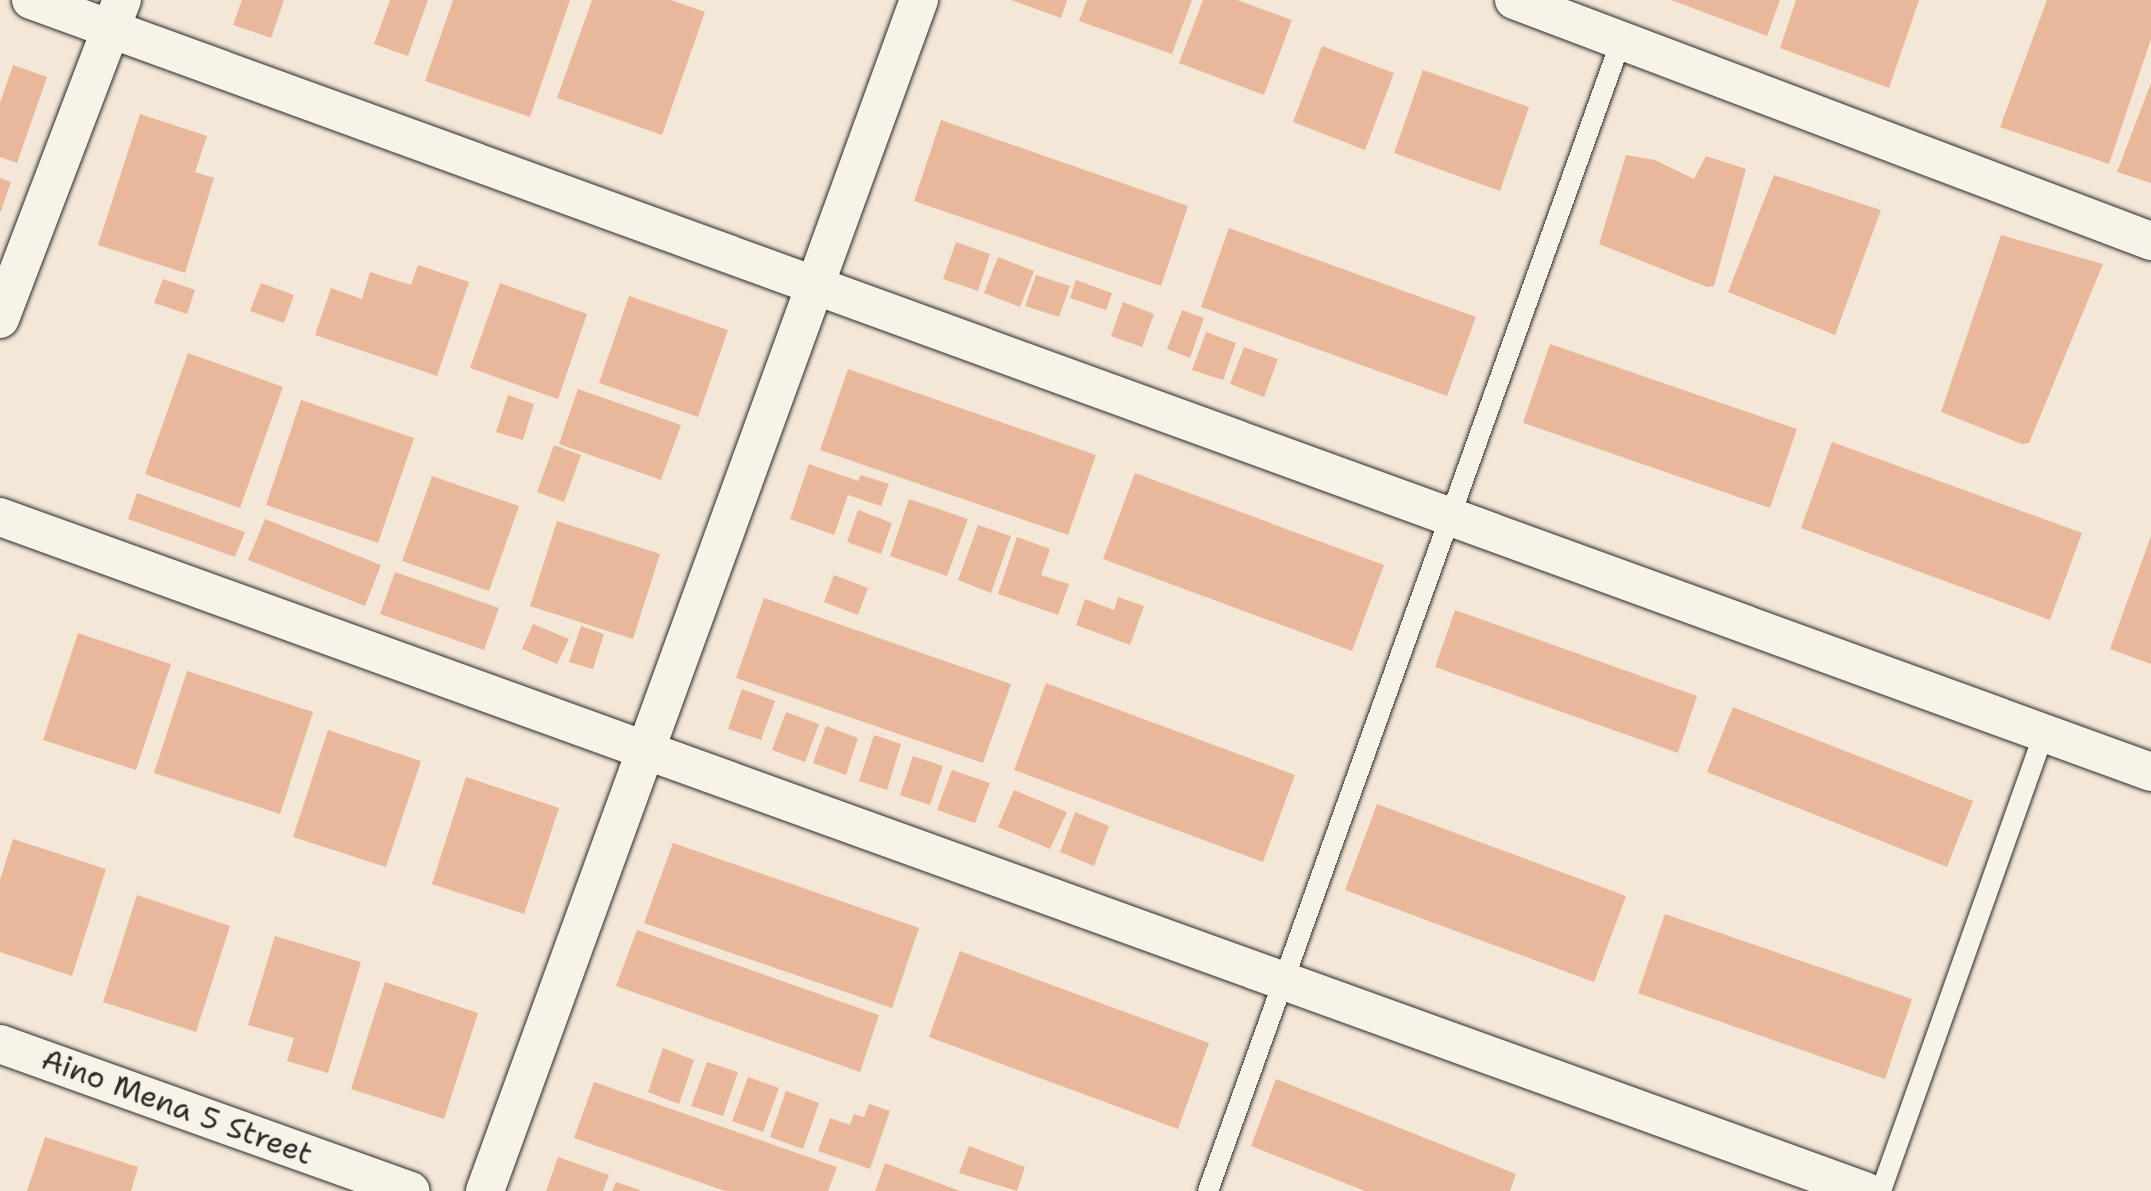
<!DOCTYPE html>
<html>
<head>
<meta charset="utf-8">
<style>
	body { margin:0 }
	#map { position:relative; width:2151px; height:1191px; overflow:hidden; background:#f4e7d8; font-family:"Shantell Sans",sans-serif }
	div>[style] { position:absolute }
	.building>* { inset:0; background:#e9b89a }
	.roads { filter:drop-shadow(0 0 2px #2b2b2b) drop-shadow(0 0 2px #2b2b2b) }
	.service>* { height:20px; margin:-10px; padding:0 10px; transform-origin:10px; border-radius:10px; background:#f7f3e8 }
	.minor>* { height:38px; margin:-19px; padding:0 19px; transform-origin:19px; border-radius:19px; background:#f7f3e8 }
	span { translate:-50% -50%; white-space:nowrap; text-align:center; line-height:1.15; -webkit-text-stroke:8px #f7f3e8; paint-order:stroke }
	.street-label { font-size:30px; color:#2b2b2b }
</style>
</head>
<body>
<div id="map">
	<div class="building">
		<div style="clip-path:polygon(242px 0,284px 0,271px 38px,233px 25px)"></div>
		<div style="clip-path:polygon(390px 0,428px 0,408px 56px,374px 44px)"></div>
		<div style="clip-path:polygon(453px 0,570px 0,530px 117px,425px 81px)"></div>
		<div style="clip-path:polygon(592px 0,671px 0,705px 12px,662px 135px,557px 98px)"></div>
		<div style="clip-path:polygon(1011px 0,1067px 0,1061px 18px)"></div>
		<div style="clip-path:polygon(1087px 0,1192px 0,1172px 54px,1079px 21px)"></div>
		<div style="clip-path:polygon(1203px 0,1237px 0,1292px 20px,1264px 95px,1179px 63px)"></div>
		<div style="clip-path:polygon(1671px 0,1780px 0,1767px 36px)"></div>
		<div style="clip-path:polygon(1796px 0,1919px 0,1889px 88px,1780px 48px)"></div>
		<div style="clip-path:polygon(2047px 0,2151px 0,2151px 39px,2109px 164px,2000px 127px)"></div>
		<div style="clip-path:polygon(1322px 46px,1394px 73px,1365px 150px,1293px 122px)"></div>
		<div style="clip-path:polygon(13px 65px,47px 77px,17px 163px,0 157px,0 103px)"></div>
		<div style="clip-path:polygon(1423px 70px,1529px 107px,1500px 191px,1394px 153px)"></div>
		<div style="clip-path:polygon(2151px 83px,2151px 183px,2117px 172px)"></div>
		<div style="clip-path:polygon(140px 114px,207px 136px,195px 172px,214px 178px,185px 273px,98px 245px)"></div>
		<div style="clip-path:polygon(941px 120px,1188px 206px,1161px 286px,914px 201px)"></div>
		<div style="clip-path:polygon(1626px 155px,1655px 160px,1694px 179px,1706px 156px,1746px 169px,1714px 286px,1707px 287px,1599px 244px)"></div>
		<div style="clip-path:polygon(1774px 175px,1881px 210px,1835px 335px,1728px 292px)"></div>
		<div style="clip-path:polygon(0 178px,11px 182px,1px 211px,0 211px)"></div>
		<div style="clip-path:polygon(1229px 228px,1476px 317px,1447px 396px,1201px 307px)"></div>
		<div style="clip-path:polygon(2001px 235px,2103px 264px,2029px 443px,2022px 444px,1941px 412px)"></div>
		<div style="clip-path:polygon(956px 242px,990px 254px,978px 291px,943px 279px)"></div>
		<div style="clip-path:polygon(998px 257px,1034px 271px,1020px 307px,984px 293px)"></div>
		<div style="clip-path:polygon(418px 265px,469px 282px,437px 376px,315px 335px,331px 288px,362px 299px,370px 272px,411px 285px)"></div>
		<div style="clip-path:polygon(1036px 275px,1070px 286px,1059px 317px,1025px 306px)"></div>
		<div style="clip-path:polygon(163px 279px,195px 290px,187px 314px,154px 303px)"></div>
		<div style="clip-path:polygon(1076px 280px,1112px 293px,1106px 310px,1070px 298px)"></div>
		<div style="clip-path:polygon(261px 283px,294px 295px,284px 323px,250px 311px)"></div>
		<div style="clip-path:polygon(500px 283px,587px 314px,558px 399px,470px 368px)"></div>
		<div style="clip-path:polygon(629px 296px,728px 330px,698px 417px,599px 383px)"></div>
		<div style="clip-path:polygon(1123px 302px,1154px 314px,1142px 347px,1111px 336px)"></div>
		<div style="clip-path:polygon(1182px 310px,1204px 318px,1190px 358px,1167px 349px)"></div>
		<div style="clip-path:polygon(1206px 332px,1236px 343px,1223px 380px,1192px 370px)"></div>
		<div style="clip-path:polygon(1550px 344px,1797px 429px,1770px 508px,1523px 423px)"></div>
		<div style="clip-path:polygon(1244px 347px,1278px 359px,1264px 397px,1230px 384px)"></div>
		<div style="clip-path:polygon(188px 353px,283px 387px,240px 508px,145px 474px)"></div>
		<div style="clip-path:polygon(848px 369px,1096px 455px,1068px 535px,820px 450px)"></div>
		<div style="clip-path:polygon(578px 389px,681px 425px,661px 480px,559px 444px)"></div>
		<div style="clip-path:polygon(508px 395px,534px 404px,523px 440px,496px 432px)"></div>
		<div style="clip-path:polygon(301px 400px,414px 438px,378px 543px,266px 505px)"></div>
		<div style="clip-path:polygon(1832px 442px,2082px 533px,2050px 620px,1801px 528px)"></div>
		<div style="clip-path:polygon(554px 445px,581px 455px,564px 502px,537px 492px)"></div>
		<div style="clip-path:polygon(809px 464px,858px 481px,861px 475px,889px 484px,881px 506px,848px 495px,834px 535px,790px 519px)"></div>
		<div style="clip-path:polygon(1135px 473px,1384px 565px,1352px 651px,1103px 559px)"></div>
		<div style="clip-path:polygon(432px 476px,519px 506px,489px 591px,402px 561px)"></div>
		<div style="clip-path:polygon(137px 493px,245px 532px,235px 557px,128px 519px)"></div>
		<div style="clip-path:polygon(909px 499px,968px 519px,947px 576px,890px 556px)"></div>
		<div style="clip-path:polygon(858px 510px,892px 523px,881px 554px,847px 542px)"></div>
		<div style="clip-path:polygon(265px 519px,381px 565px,365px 606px,248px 560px)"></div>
		<div style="clip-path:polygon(557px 521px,660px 554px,633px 639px,530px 606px)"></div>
		<div style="clip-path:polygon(978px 525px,1011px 536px,991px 593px,958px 580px)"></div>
		<div style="clip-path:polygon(2151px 536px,2151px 664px,2110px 649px)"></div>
		<div style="clip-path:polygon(1017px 537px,1050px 549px,1041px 575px,1069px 584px,1058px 615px,998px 594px)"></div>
		<div style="clip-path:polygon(395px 572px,499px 608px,484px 650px,380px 614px)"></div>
		<div style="clip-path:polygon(834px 575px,868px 588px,858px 615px,824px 602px)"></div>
		<div style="clip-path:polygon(1118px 597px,1144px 606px,1130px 645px,1076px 625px,1085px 599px,1114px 610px)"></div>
		<div style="clip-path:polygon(764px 598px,1011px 684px,983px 763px,736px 678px)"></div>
		<div style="clip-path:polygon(1455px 610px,1697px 696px,1678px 753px,1435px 667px)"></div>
		<div style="clip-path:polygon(533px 624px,569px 639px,557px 664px,522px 649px)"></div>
		<div style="clip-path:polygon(581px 626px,604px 634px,593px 669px,569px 662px)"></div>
		<div style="clip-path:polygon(78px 633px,171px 664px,136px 770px,43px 740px)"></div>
		<div style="clip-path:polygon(187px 671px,313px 712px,280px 814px,154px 773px)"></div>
		<div style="clip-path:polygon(1046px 683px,1295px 775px,1263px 862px,1014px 770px)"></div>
		<div style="clip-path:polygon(742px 689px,775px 701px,761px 740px,728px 729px)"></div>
		<div style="clip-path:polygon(1733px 707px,1973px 801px,1947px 867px,1707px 772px)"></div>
		<div style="clip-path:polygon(786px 712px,819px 724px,805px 762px,772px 750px)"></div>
		<div style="clip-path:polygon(826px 726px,858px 738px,846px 775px,813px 763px)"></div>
		<div style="clip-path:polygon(328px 730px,421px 761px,386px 867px,293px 837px)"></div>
		<div style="clip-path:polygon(874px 735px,901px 744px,887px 790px,859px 781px)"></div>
		<div style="clip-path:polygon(913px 756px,943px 766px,930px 805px,900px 795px)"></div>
		<div style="clip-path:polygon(952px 770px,990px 783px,975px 823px,937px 810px)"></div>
		<div style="clip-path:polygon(466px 777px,559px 808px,524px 914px,432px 884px)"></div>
		<div style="clip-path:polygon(1014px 790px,1067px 812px,1050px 849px,998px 827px)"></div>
		<div style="clip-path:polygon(1377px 804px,1626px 896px,1594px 982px,1345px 890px)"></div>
		<div style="clip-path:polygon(1075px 812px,1109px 826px,1094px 866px,1060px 852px)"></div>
		<div style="clip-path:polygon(13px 839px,106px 869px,72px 976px,0 952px,0 880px)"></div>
		<div style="clip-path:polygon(673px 843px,919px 928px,892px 1008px,644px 923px)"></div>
		<div style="clip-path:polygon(137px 895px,230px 926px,196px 1032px,103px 1002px)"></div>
		<div style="clip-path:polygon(1665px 914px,1912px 999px,1885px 1079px,1638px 993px)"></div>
		<div style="clip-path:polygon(637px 930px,879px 1015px,860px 1072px,616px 986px)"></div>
		<div style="clip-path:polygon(275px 936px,361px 962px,328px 1073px,287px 1061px,294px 1038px,248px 1025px)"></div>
		<div style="clip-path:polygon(960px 951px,1209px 1043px,1178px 1129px,929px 1037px)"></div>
		<div style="clip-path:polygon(385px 982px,478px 1013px,444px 1119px,351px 1089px)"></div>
		<div style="clip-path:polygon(663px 1048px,694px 1060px,679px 1104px,648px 1092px)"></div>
		<div style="clip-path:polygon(707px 1062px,738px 1072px,723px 1116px,691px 1106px)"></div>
		<div style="clip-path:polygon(748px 1077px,779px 1088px,763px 1132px,732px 1121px)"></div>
		<div style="clip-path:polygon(1276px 1079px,1516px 1174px,1510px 1191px,1365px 1191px,1251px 1146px)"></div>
		<div style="clip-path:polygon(594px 1082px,837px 1167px,828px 1191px,725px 1191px,574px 1138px)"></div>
		<div style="clip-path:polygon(786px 1091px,819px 1103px,803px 1149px,770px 1137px)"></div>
		<div style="clip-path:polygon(869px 1104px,890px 1111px,870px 1169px,818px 1151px,830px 1118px,850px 1125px,854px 1114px,864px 1117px)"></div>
		<div style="clip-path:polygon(45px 1137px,138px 1167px,131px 1191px,27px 1191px)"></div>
		<div style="clip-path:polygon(969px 1146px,1025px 1167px,1017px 1191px,959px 1173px)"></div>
		<div style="clip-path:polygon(558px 1157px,609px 1175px,603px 1191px,546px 1191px)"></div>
		<div style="clip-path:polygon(885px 1163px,960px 1191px,875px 1191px)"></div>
		<div style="clip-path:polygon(616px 1182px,640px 1190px,640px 1191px,612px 1191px)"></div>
	</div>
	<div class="roads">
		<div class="service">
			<div style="left:1208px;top:1191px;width:1222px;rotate:-70.25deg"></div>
			<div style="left:1881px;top:1191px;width:486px;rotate:-70.4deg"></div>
		</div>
		<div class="minor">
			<div style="left:31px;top:0;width:2256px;rotate:20.01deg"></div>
			<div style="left:1514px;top:0;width:681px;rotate:20.72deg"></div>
			<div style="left:0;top:319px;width:342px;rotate:-69.1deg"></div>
			<div style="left:0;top:517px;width:1983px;rotate:19.87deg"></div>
			<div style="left:0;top:1044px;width:436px;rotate:19.7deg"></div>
			<div style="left:485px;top:1191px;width:1268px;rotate:-69.98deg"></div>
		</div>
	</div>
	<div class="street-label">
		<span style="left:177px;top:1107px;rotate:20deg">Aino Mena 5 Street</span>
	</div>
</div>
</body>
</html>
